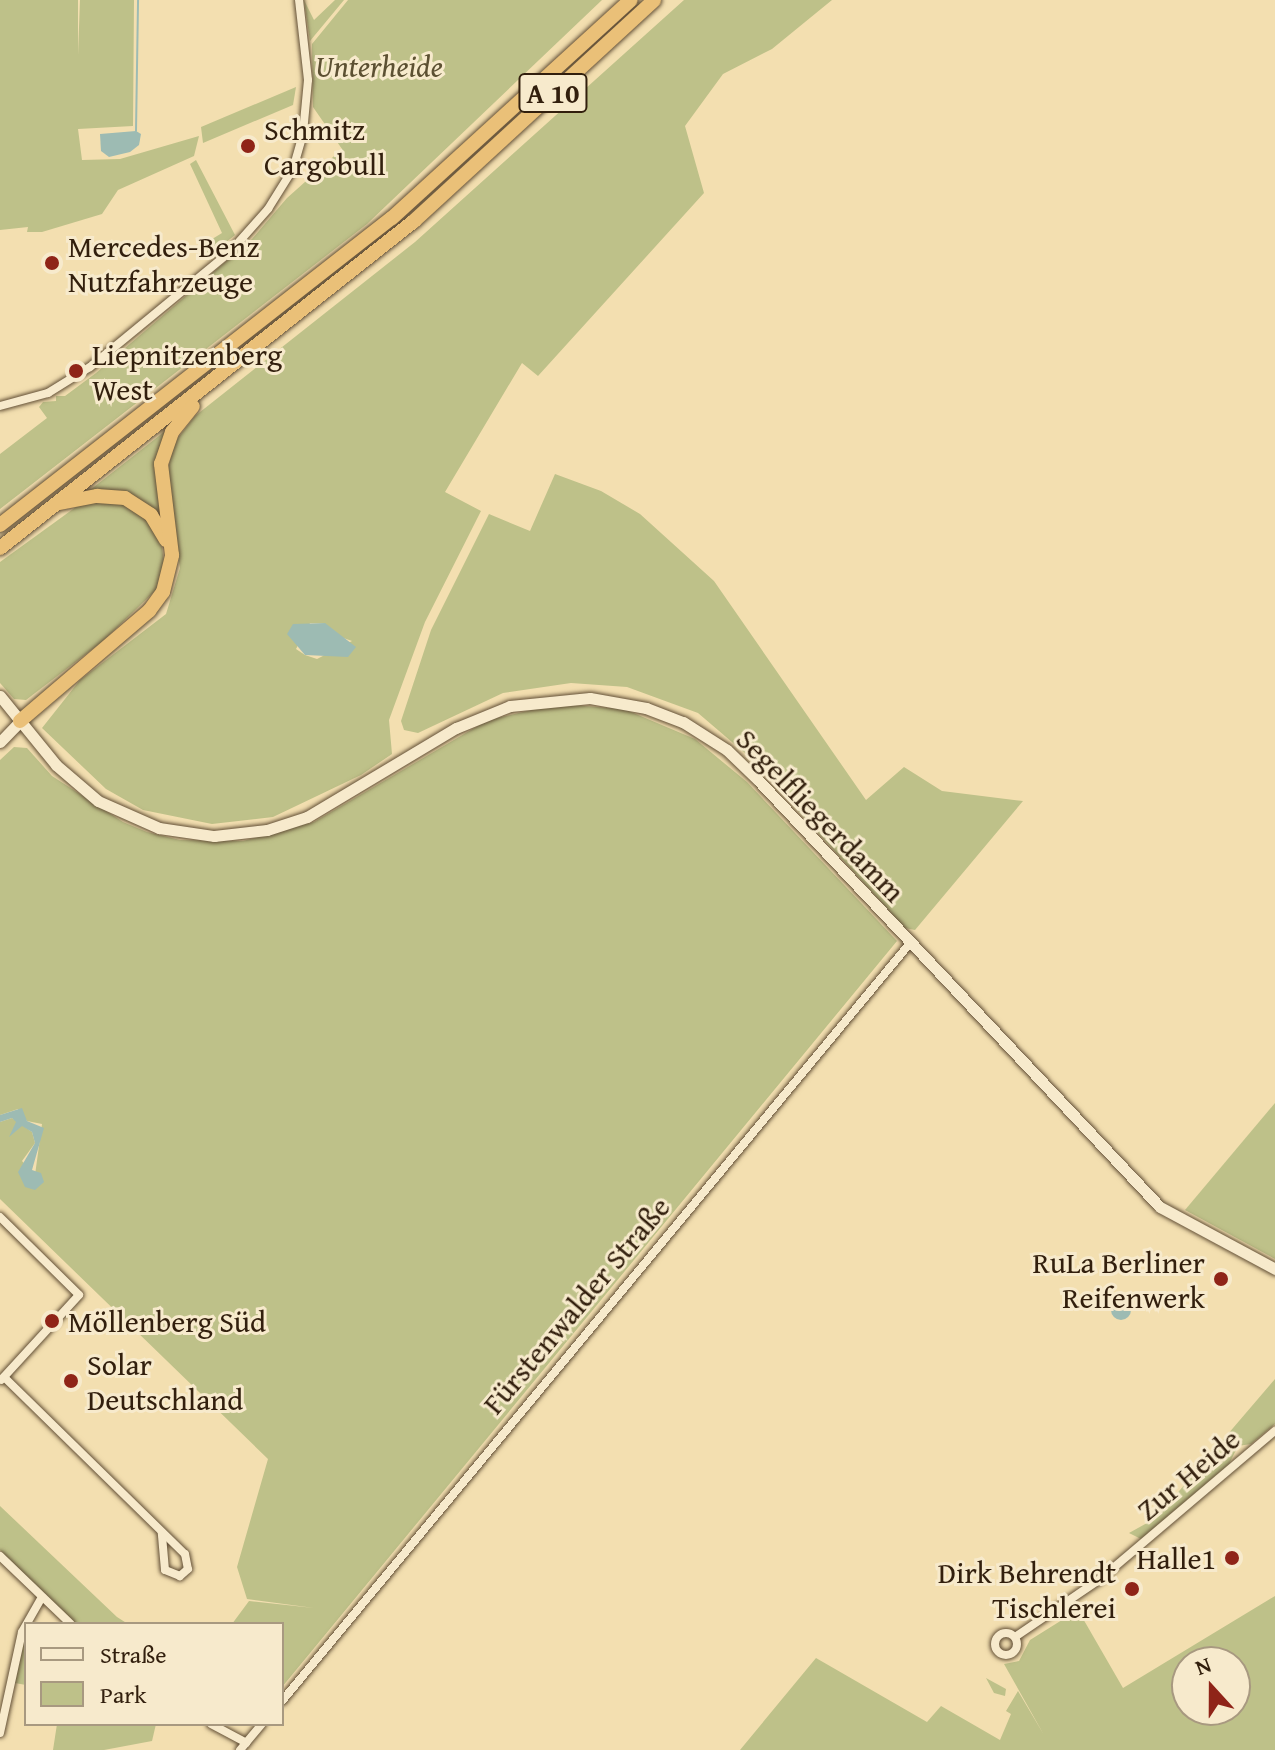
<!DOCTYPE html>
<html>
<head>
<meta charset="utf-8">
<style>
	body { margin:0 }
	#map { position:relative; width:1275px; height:1750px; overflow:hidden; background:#f3dfb0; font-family:"Gentium Book Plus",serif }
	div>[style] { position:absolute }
	.green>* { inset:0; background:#bec189 }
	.water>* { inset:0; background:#9dbbb3 }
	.round { border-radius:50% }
	.stream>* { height:2px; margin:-1px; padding:0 1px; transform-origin:1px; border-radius:1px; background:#9dbbb3 }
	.roads { filter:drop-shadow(0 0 2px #624f36) drop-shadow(0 0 2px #624f36) }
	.street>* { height:8px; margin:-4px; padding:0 4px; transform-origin:4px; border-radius:4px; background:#f7eacc }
	.street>.ring { margin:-4px; padding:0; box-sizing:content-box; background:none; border:8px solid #f7eacc; border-radius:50% }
	.secondary>* { height:11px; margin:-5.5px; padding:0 5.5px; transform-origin:5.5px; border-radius:5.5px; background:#f7eacc }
	.highway>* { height:14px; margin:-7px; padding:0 7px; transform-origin:7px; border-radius:7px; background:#eac078 }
	.dots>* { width:22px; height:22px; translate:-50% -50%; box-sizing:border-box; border:4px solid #f7eacc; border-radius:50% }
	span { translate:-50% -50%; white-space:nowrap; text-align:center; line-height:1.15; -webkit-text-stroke:6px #f7eacc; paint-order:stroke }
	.shield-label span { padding:2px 6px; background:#f7eacc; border:2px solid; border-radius:6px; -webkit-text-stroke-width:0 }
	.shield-label { font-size:28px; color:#321f0d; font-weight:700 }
	.park-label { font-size:30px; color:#5c5032; font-style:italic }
	.poi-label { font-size:30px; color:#321f0d }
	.left { translate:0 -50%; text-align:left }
	.right { translate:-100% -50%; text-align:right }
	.street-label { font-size:30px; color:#321f0d }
	.legend { position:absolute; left:24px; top:1622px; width:260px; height:104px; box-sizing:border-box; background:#f7eacc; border:2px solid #a89980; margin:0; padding:10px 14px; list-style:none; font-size:24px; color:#321f0d }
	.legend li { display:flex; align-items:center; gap:16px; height:40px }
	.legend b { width:40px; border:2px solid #a89980 }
	.north { position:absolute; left:1171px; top:1646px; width:80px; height:80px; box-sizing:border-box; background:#f7eacc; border:2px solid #a89980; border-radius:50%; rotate:339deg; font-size:22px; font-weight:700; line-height:32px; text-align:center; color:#321f0d }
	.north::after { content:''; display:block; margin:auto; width:28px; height:36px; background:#8f2418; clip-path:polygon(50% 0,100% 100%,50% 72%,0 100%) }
</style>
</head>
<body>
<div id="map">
	<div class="green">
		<div style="clip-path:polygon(0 0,78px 0,78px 55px,80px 0,134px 0,133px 126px,78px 129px,82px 160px,120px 159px,199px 136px,194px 156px,118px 190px,102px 214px,42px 232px,27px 232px,28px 227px,0 230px)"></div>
		<div style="clip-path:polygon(304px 0,314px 20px,335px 0,344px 0,310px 41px)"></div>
		<div style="clip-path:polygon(348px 0,602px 0,367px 224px,0 509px,0 454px,47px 418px,39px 407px,43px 402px,56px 401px,56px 396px,65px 396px,96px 373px,252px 239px,287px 198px,342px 149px,313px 107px,312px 44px)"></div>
		<div style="clip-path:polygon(evenodd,684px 0,832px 0,772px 49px,723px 74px,685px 126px,704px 193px,538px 376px,522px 363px,445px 492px,481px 511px,425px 622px,389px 720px,392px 754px,361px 775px,273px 817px,212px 824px,143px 810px,106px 789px,42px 728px,80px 680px,166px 614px,180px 568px,166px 478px,174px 443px,195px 416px,415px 242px,684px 0,310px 623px,324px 623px,335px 635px,352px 641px,317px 659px,305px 655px,296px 649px,310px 623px)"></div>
		<div style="clip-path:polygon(296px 87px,293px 105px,203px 143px,201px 127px)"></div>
		<div style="clip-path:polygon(196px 160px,235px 235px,209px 256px,204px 244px,222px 233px,190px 164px)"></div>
		<div style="clip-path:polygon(169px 428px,156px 480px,166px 528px,154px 513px,85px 494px)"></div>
		<div style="clip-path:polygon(555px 474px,601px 491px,640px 514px,714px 581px,866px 800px,904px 767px,942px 791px,1023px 801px,915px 930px,905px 928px,746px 754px,698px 713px,627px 687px,571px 683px,503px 693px,418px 733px,404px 730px,401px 721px,431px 630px,489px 514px,530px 531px)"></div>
		<div style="clip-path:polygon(115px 501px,141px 513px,161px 541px,164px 562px,156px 590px,103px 641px,26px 700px,14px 699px,0 683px,0 562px,80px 504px)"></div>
		<div style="clip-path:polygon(558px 704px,624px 709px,695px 739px,747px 782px,897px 941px,282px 1687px,282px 1624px,232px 1624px,249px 1601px,314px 1608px,247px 1599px,237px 1567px,268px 1459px,0 1199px,0 1122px,12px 1118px,32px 1132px,35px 1143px,22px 1161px,35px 1175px,42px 1124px,27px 1121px,18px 1109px,0 1115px,0 760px,14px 747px,27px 748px,52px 776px,123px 822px,147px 832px,180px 840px,243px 841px,314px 822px,488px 720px)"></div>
		<div style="clip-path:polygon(1275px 1103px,1275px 1259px,1185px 1210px)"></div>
		<div style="clip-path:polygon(1275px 1379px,1275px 1424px,1251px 1444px,1238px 1446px,1229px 1464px,1141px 1539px,1129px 1533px,1156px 1518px)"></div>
		<div style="clip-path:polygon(0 1506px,117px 1617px,128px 1624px,74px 1624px,0 1550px)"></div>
		<div style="clip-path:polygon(evenodd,1275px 1596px,1275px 1750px,740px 1750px,816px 1658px,927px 1722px,941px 1706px,1000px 1740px,1011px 1714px,1006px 1711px,1018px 1691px,1044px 1735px,1004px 1664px,1019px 1661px,1030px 1640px,1078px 1610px,1123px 1688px,1275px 1596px,1187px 1662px,1235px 1662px,1235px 1710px,1187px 1710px,1187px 1662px)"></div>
		<div style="clip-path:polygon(26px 1633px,26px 1685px,15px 1683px)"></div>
		<div style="clip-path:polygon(986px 1678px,1006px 1689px,1005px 1696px,994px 1693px)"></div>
		<div style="clip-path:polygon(57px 1724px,156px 1724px,152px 1741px,104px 1750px,53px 1750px)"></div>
	</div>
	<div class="water">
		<div style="clip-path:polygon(136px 131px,141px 134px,139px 145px,130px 152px,109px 157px,101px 151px,100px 134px)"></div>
		<div style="clip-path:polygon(325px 623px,356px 647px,348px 657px,305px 655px,287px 634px,293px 624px)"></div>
		<div style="clip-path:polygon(22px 1108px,27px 1121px,44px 1128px,32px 1170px,41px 1173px,44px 1182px,35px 1190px,25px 1187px,18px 1172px,35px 1143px,32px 1132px,22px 1126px,9px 1137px,16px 1122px,12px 1118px,0 1122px,0 1115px)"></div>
		<div class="round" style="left:1111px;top:1300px;width:20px;height:20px"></div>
	</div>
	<div class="stream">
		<div style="left:136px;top:131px;width:131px;rotate:-89.1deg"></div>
	</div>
	<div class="roads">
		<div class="street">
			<div style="left:0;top:406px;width:50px;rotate:-15.2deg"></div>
			<div style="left:48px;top:393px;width:49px;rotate:-31.8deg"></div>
			<div style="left:90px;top:367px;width:180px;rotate:-39.4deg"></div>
			<div style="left:229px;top:253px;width:59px;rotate:-48.4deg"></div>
			<div style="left:268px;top:209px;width:47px;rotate:-58deg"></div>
			<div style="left:293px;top:169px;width:37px;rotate:-74deg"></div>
			<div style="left:303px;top:133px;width:53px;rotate:-84.6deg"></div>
			<div style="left:308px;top:80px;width:81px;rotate:-96.4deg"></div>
			<div style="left:0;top:1217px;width:111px;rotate:44.6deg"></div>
			<div style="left:79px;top:1295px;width:115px;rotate:132.5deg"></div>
			<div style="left:4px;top:1377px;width:253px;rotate:44.4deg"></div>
			<div style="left:185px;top:1554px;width:15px;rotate:79deg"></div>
			<div style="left:188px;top:1569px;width:11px;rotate:139deg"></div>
			<div style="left:180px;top:1576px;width:16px;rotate:-158deg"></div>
			<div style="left:165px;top:1570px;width:38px;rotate:-95deg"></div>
			<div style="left:0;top:1556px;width:98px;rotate:43.8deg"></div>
			<div class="ring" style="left:995px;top:1633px;width:14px;height:14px"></div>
			<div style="left:1015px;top:1637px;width:102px;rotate:-34.2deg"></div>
			<div style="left:1099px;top:1580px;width:231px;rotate:-40.3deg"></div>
			<div style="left:282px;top:1701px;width:986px;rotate:-50.35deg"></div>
			<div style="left:211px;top:1724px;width:40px;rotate:28deg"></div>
			<div style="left:0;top:1733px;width:103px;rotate:-77.7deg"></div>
			<div style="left:22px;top:1632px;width:40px;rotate:-60.3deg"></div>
			<div style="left:240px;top:1750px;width:34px;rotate:-50deg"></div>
		</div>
		<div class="secondary">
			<div style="left:0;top:696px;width:89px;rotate:50.9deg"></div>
			<div style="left:56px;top:765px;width:55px;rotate:40.6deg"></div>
			<div style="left:98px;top:801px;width:67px;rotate:23.9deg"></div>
			<div style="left:159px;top:828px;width:56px;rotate:8.3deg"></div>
			<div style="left:214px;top:836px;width:53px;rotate:-6.5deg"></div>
			<div style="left:267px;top:830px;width:42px;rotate:-18deg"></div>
			<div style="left:307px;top:817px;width:174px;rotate:-30.9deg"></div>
			<div style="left:456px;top:728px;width:58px;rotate:-22.2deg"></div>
			<div style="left:510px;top:706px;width:80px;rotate:-5.7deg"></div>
			<div style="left:590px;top:698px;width:57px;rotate:10.1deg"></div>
			<div style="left:646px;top:708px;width:40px;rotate:21deg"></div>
			<div style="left:683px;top:722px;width:52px;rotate:32.5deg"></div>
			<div style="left:727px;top:750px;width:43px;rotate:44.1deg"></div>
			<div style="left:758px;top:780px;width:586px;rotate:46.73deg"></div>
			<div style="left:1160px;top:1207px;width:131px;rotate:28.3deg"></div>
			<div style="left:0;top:742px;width:29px;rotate:-46deg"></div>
		</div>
		<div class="highway">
			<div style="left:60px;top:503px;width:38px;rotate:-11deg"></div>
			<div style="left:97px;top:496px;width:28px;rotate:4deg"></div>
			<div style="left:125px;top:498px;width:31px;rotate:33deg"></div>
			<div style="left:151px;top:515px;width:29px;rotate:59deg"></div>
			<div style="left:0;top:525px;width:498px;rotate:-38.1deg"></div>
			<div style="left:392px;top:218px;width:323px;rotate:-42.4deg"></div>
			<div style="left:0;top:548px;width:528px;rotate:-38.3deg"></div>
			<div style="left:414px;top:221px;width:326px;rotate:-42.6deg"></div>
			<div style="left:20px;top:721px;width:170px;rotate:-40.5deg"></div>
			<div style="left:149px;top:611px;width:24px;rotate:-54deg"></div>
			<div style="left:163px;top:592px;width:38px;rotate:-76deg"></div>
			<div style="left:172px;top:555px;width:92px;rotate:-96.9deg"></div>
			<div style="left:161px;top:464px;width:34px;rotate:-71deg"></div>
			<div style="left:172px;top:432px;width:33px;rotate:-51deg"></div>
		</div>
	</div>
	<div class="dots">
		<div style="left:248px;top:146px;background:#8f2418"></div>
		<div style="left:52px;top:263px;background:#8f2418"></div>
		<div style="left:76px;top:371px;background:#8f2418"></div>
		<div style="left:1221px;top:1279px;background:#8f2418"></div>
		<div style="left:52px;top:1321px;background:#8f2418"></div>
		<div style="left:71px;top:1381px;background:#8f2418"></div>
		<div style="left:1232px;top:1558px;background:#8f2418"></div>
		<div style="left:1132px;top:1589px;background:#8f2418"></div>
	</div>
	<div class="shield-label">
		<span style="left:553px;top:93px">A 10</span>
	</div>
	<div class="park-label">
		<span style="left:379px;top:66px">Unterheide</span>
	</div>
	<div class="poi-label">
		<span class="left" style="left:264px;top:146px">Schmitz<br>Cargobull</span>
		<span class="left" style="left:68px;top:263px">Mercedes-Benz<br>Nutzfahrzeuge</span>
		<span class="left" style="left:92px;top:371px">Liepnitzenberg<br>West</span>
		<span class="right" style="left:1205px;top:1279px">RuLa Berliner<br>Reifenwerk</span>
		<span class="left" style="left:68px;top:1321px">Möllenberg Süd</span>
		<span class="left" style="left:87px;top:1381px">Solar<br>Deutschland</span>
		<span class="right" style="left:1216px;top:1558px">Halle1</span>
		<span class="right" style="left:1116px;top:1589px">Dirk Behrendt<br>Tischlerei</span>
	</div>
	<div class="street-label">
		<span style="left:821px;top:815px;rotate:46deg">Segelfliegerdamm</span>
		<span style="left:576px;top:1305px;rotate:-50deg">Fürstenwalder Straße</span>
		<span style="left:1188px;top:1474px;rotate:-40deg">Zur Heide</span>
	</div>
	<ul class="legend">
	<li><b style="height:10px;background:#f7eacc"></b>Straße</li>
	<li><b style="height:22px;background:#bec189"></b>Park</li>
	</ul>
	<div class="north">N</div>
</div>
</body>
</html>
